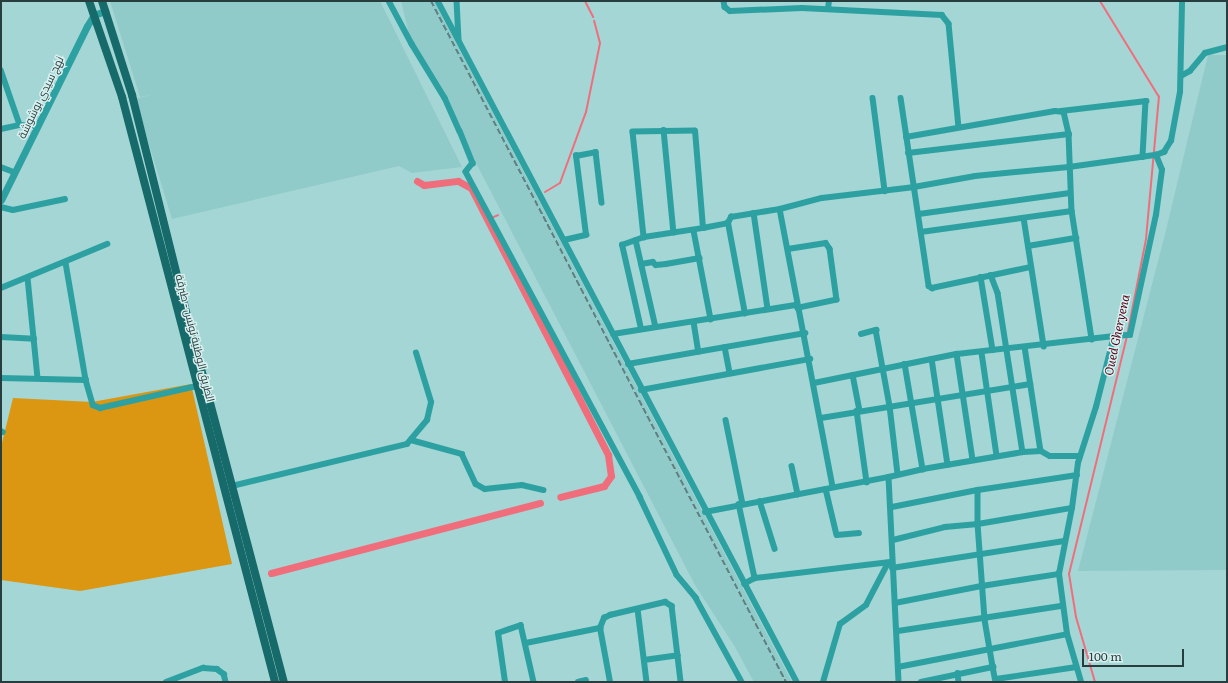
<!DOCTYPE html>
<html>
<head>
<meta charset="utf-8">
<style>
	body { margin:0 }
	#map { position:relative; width:1228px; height:683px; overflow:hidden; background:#a4d6d5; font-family:Literata,Cairo,serif }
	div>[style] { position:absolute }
	.built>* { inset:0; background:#90cbca }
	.green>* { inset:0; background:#db9612 }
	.stream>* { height:2px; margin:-1px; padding:0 1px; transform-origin:1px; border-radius:1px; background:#f06e7c }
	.canal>* { height:7px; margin:-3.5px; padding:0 3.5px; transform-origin:3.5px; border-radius:3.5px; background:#f06e7c }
	.minor>* { height:5.5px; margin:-2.75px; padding:0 2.75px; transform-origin:2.75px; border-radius:2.75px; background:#2da1a1 }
	.tertiary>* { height:7px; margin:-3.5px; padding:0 3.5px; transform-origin:3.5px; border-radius:3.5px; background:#2da1a1 }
	.primary>* { height:8px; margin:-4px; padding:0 4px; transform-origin:4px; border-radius:4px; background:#166a6a }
	.rail>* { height:2px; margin-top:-1px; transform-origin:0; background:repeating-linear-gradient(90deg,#5f8080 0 6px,transparent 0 9px) }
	span { translate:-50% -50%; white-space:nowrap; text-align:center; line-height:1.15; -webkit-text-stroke:3px #d8f1f0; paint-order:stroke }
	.street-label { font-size:11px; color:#283d3d }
	.water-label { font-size:12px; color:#550017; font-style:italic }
	.frame { position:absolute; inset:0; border:2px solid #283d3d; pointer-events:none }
	.scale { position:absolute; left:1082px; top:649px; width:102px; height:18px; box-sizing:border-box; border:2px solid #283d3d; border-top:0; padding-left:5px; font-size:12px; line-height:14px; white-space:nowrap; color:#283d3d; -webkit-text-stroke:3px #d8f1f0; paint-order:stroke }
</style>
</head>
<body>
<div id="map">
	<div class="built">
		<div style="clip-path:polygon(110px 1px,380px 1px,462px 167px,412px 173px,399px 166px,172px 219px,135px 99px,155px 94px,140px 97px)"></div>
		<div style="clip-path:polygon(401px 1px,434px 1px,792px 682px,754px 682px,735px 647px,695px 585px,409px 34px)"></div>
		<div style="clip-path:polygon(1208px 55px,1227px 55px,1227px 570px,1078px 571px,1165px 234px)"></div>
	</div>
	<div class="green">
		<div style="clip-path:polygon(191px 384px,232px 564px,80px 591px,1px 580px,1px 447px,13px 398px,92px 402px)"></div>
	</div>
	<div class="stream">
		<div style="left:585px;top:1px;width:18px;rotate:63deg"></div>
		<div style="left:545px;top:192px;width:17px;rotate:-31deg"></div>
		<div style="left:560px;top:183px;width:76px;rotate:-69.9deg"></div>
		<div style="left:586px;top:112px;width:70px;rotate:-78.5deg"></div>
		<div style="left:600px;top:43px;width:23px;rotate:-105deg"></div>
		<div style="left:487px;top:220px;width:12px;rotate:-24deg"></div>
		<div style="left:1095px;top:682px;width:68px;rotate:-106.3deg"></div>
		<div style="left:1076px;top:617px;width:44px;rotate:-99.2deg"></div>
		<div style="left:1069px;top:574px;width:245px;rotate:-76.3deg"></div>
		<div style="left:1127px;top:336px;width:99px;rotate:-78.9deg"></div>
		<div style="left:1146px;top:239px;width:143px;rotate:-84.8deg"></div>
		<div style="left:1159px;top:97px;width:113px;rotate:-121.6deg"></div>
	</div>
	<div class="canal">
		<div style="left:417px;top:181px;width:8px;rotate:30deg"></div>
		<div style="left:424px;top:185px;width:34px;rotate:-7deg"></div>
		<div style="left:458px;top:181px;width:15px;rotate:28deg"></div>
		<div style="left:471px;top:188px;width:300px;rotate:62.8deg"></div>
		<div style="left:608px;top:455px;width:21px;rotate:82deg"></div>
		<div style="left:611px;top:476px;width:12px;rotate:125deg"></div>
		<div style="left:604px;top:486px;width:45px;rotate:166deg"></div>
		<div style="left:271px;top:573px;width:278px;rotate:-14.6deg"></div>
	</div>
	<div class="minor">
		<div style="left:389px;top:1px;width:49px;rotate:61.9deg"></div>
		<div style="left:412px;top:44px;width:63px;rotate:58.6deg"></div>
		<div style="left:445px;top:98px;width:36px;rotate:66deg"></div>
		<div style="left:460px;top:131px;width:35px;rotate:68deg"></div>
		<div style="left:473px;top:163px;width:11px;rotate:128deg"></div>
		<div style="left:466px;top:172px;width:369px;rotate:61.8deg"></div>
		<div style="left:640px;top:497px;width:86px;rotate:64.6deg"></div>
		<div style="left:677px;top:575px;width:30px;rotate:50deg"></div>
		<div style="left:696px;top:598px;width:96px;rotate:61.3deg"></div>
		<div style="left:438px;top:1px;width:770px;rotate:62.2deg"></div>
		<div style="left:457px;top:1px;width:38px;rotate:87deg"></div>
		<div style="left:724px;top:1px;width:6px;rotate:81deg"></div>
		<div style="left:725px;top:7px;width:6px;rotate:39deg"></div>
		<div style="left:730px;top:11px;width:72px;rotate:-2.4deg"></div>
		<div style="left:802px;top:8px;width:140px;rotate:2.9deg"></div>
		<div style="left:942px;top:15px;width:11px;rotate:52deg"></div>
		<div style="left:949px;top:24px;width:103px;rotate:84.5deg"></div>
		<div style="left:828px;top:9px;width:8px;rotate:-83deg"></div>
		<div style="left:1px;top:70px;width:58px;rotate:70.9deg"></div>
		<div style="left:1181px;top:76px;width:10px;rotate:-29deg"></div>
		<div style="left:1190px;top:71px;width:23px;rotate:-50deg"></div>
		<div style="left:1205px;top:53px;width:23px;rotate:-15deg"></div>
		<div style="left:873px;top:98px;width:94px;rotate:82.6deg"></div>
		<div style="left:901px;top:98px;width:190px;rotate:81.5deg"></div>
		<div style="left:929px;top:286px;width:4px;rotate:34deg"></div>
		<div style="left:932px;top:288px;width:101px;rotate:-12deg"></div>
		<div style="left:1061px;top:111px;width:86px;rotate:-6.7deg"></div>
		<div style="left:1146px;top:101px;width:56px;rotate:93.1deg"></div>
		<div style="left:1px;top:129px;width:19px;rotate:-12deg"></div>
		<div style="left:20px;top:125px;width:18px;rotate:3deg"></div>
		<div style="left:664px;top:130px;width:103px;rotate:84.5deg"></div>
		<div style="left:906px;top:137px;width:151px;rotate:-9.9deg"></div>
		<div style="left:1055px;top:111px;width:9px;rotate:6deg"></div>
		<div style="left:1064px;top:112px;width:23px;rotate:77deg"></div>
		<div style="left:1069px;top:134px;width:77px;rotate:87.8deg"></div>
		<div style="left:1072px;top:211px;width:130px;rotate:81.1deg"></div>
		<div style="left:908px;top:153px;width:162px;rotate:-6.7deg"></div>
		<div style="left:1px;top:167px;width:14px;rotate:21deg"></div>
		<div style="left:1px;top:207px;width:12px;rotate:14deg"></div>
		<div style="left:13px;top:210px;width:53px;rotate:-11.9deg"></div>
		<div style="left:780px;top:209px;width:283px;rotate:79.2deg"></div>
		<div style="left:754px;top:213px;width:97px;rotate:81.7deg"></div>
		<div style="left:919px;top:214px;width:152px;rotate:-7.9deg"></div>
		<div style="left:1024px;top:218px;width:130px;rotate:81.1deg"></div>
		<div style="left:703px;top:228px;width:25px;rotate:-11deg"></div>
		<div style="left:694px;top:231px;width:90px;rotate:79.1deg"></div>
		<div style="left:921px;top:232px;width:152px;rotate:-7.9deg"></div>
		<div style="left:564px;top:240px;width:23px;rotate:-13deg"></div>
		<div style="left:586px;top:235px;width:80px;rotate:-97.2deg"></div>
		<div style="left:576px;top:156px;width:20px;rotate:-11deg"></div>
		<div style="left:596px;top:152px;width:51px;rotate:83.3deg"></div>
		<div style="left:636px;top:240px;width:89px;rotate:77.1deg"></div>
		<div style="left:1028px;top:246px;width:49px;rotate:-9.5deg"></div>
		<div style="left:788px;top:249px;width:38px;rotate:-9deg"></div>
		<div style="left:826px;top:243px;width:7px;rotate:56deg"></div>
		<div style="left:830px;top:249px;width:51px;rotate:82.2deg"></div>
		<div style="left:837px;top:300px;width:40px;rotate:168deg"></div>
		<div style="left:66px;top:263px;width:119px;rotate:80.3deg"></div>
		<div style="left:86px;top:380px;width:26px;rotate:74deg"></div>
		<div style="left:93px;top:405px;width:8px;rotate:23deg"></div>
		<div style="left:100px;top:408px;width:99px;rotate:-12.8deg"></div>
		<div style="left:641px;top:264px;width:12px;rotate:-9deg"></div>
		<div style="left:653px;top:262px;width:4px;rotate:45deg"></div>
		<div style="left:656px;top:265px;width:10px;rotate:-6deg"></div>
		<div style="left:666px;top:264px;width:34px;rotate:-10deg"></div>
		<div style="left:991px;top:275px;width:19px;rotate:69deg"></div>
		<div style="left:998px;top:293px;width:161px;rotate:81.1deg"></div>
		<div style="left:981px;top:277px;width:74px;rotate:80.7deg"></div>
		<div style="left:28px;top:278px;width:100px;rotate:84.3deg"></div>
		<div style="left:1px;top:288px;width:115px;rotate:-22.5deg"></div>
		<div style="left:745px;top:314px;width:93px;rotate:-100.6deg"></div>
		<div style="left:728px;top:223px;width:7px;rotate:-63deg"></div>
		<div style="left:731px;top:217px;width:50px;rotate:-9.3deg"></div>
		<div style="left:780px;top:209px;width:43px;rotate:-14.7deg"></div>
		<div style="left:822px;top:198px;width:93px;rotate:-6.8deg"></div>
		<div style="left:914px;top:187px;width:62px;rotate:-10.2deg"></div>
		<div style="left:975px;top:176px;width:94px;rotate:-5.5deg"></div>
		<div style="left:1069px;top:167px;width:88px;rotate:-7.9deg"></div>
		<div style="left:1156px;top:155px;width:9px;rotate:-21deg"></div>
		<div style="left:1164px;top:152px;width:13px;rotate:-58deg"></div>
		<div style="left:1171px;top:141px;width:50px;rotate:-79.6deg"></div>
		<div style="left:1180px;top:92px;width:91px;rotate:-88.7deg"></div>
		<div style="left:694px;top:322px;width:30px;rotate:81deg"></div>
		<div style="left:641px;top:329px;width:86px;rotate:-102.7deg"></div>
		<div style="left:622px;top:245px;width:23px;rotate:-20deg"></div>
		<div style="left:644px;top:237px;width:60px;rotate:-8.7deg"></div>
		<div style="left:703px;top:228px;width:97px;rotate:-94.7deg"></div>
		<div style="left:695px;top:131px;width:62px;rotate:179.1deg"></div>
		<div style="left:633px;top:132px;width:106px;rotate:84deg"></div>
		<div style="left:613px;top:334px;width:186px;rotate:-9deg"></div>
		<div style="left:861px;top:334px;width:16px;rotate:-15deg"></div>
		<div style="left:876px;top:330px;width:77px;rotate:79.6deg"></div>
		<div style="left:890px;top:406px;width:68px;rotate:83.3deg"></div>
		<div style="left:1px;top:337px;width:33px;rotate:3deg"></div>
		<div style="left:725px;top:347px;width:26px;rotate:79deg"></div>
		<div style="left:1025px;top:347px;width:105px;rotate:81.3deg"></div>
		<div style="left:982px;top:353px;width:104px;rotate:81.7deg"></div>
		<div style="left:957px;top:354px;width:107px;rotate:81.4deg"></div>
		<div style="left:932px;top:359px;width:107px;rotate:81.4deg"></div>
		<div style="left:628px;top:364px;width:180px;rotate:-9.9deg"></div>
		<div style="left:905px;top:364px;width:107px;rotate:80.3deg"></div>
		<div style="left:853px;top:375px;width:36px;rotate:79deg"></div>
		<div style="left:1px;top:378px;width:85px;rotate:1.3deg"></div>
		<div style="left:814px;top:383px;width:146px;rotate:-11.5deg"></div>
		<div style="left:957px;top:354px;width:158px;rotate:-6.5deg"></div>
		<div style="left:641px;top:390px;width:172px;rotate:-10.4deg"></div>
		<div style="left:857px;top:411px;width:72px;rotate:82deg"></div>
		<div style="left:821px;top:418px;width:212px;rotate:-9.2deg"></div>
		<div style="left:726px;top:420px;width:86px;rotate:78.6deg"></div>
		<div style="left:1px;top:431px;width:2px;rotate:27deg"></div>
		<div style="left:411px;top:440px;width:53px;rotate:15.4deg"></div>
		<div style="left:462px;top:454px;width:33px;rotate:65deg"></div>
		<div style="left:476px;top:484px;width:10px;rotate:29deg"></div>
		<div style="left:485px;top:489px;width:37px;rotate:-6deg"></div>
		<div style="left:522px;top:485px;width:22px;rotate:13deg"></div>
		<div style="left:792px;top:466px;width:29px;rotate:78deg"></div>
		<div style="left:889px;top:477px;width:35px;rotate:-13deg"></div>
		<div style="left:923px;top:469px;width:101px;rotate:-9.6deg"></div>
		<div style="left:1023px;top:452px;width:18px;rotate:-3deg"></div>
		<div style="left:1041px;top:451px;width:10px;rotate:29deg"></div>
		<div style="left:1050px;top:456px;width:30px"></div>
		<div style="left:232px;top:486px;width:180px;rotate:-13.5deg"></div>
		<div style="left:407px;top:444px;width:31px;rotate:-50deg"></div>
		<div style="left:427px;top:420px;width:18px;rotate:-77deg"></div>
		<div style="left:431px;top:402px;width:51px;rotate:-107deg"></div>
		<div style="left:826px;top:489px;width:47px;rotate:76.6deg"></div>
		<div style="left:837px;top:535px;width:22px;rotate:-5deg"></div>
		<div style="left:978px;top:490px;width:34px;rotate:90deg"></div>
		<div style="left:978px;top:524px;width:95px;rotate:-9.7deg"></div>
		<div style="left:760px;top:501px;width:50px;rotate:72.6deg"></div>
		<div style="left:739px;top:504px;width:76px;rotate:77.8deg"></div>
		<div style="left:892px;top:507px;width:88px;rotate:-11.2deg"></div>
		<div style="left:978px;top:490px;width:100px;rotate:-8.6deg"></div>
		<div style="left:705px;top:512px;width:187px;rotate:-10.8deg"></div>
		<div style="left:889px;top:477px;width:205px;rotate:87.2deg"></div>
		<div style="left:893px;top:540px;width:54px;rotate:-14deg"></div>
		<div style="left:945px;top:527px;width:33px;rotate:-5deg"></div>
		<div style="left:978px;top:524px;width:96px;rotate:85.8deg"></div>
		<div style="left:985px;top:620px;width:48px;rotate:80.3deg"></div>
		<div style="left:892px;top:568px;width:174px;rotate:-8.9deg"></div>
		<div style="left:744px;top:584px;width:13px;rotate:-29deg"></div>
		<div style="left:755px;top:578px;width:138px;rotate:-6.7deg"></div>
		<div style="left:895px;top:603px;width:89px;rotate:-11.1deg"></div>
		<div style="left:982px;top:586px;width:78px;rotate:-8.9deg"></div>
		<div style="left:638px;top:609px;width:74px;rotate:83deg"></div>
		<div style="left:898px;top:631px;width:166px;rotate:-8.7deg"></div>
		<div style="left:526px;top:643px;width:76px;rotate:-11.5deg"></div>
		<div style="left:644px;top:660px;width:34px;rotate:-8deg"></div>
		<div style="left:898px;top:667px;width:172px;rotate:-11deg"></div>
		<div style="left:958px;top:673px;width:9px;rotate:84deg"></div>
		<div style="left:996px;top:679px;width:81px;rotate:-8.5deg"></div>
		<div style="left:166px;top:682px;width:40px;rotate:-21deg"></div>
		<div style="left:203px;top:668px;width:14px;rotate:4deg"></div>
		<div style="left:217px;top:669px;width:9px;rotate:36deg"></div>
		<div style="left:224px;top:674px;width:8px;rotate:76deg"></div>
		<div style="left:505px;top:682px;width:49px;rotate:-98.1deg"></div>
		<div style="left:498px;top:633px;width:24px;rotate:-19deg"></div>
		<div style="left:521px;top:625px;width:58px;rotate:77.2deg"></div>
		<div style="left:578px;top:682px;width:8px;rotate:-14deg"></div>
		<div style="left:610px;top:682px;width:55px;rotate:-100.5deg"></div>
		<div style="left:600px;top:628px;width:11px;rotate:-68deg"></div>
		<div style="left:604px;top:618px;width:7px;rotate:-27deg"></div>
		<div style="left:610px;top:615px;width:57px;rotate:-13.3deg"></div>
		<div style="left:665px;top:602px;width:8px;rotate:30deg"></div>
		<div style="left:672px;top:606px;width:77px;rotate:83.2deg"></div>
		<div style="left:823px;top:682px;width:60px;rotate:-73.7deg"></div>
		<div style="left:840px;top:624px;width:32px;rotate:-36deg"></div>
		<div style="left:866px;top:605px;width:47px;rotate:-62.4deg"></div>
		<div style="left:921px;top:682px;width:74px;rotate:-11.8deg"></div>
		<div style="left:993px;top:667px;width:15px;rotate:79deg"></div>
		<div style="left:1081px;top:682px;width:50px;rotate:-106.3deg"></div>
		<div style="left:1067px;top:634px;width:61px;rotate:-97.6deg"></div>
		<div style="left:1059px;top:574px;width:67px;rotate:-78.9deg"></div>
		<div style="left:1072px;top:508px;width:45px;rotate:-82.4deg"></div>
		<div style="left:1078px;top:463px;width:59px;rotate:-72.2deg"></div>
		<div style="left:1096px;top:407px;width:73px;rotate:-75.8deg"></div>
		<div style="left:1114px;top:336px;width:16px;rotate:-4deg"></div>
		<div style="left:1130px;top:335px;width:123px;rotate:-77.8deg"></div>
		<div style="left:1156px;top:215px;width:45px;rotate:-82.4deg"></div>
		<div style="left:1162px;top:170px;width:16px;rotate:-112deg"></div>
	</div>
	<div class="tertiary">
		<div style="left:1px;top:200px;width:194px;rotate:-63.7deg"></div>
		<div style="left:87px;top:26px;width:13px;rotate:-58deg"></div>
		<div style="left:94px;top:15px;width:12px;rotate:-20deg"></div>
	</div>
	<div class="primary">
		<div style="left:89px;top:1px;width:102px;rotate:71deg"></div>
		<div style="left:122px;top:97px;width:605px;rotate:75.34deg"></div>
		<div style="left:102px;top:1px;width:99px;rotate:72.3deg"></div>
		<div style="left:132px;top:95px;width:219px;rotate:76deg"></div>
		<div style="left:185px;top:308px;width:387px;rotate:75.2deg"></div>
	</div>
	<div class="rail">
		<div style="left:431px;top:1px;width:768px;rotate:62.47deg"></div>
	</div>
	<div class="street-label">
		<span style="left:40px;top:97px;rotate:-64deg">نهج سيدي بوشوشة</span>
		<span style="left:196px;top:338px;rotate:76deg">الطريق الوطنية تونس - طبرقة</span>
	</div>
	<div class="water-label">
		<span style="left:1117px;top:335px;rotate:-78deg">Oued Gheryena</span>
	</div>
	<div class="frame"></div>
	<div class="scale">100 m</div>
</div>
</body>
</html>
